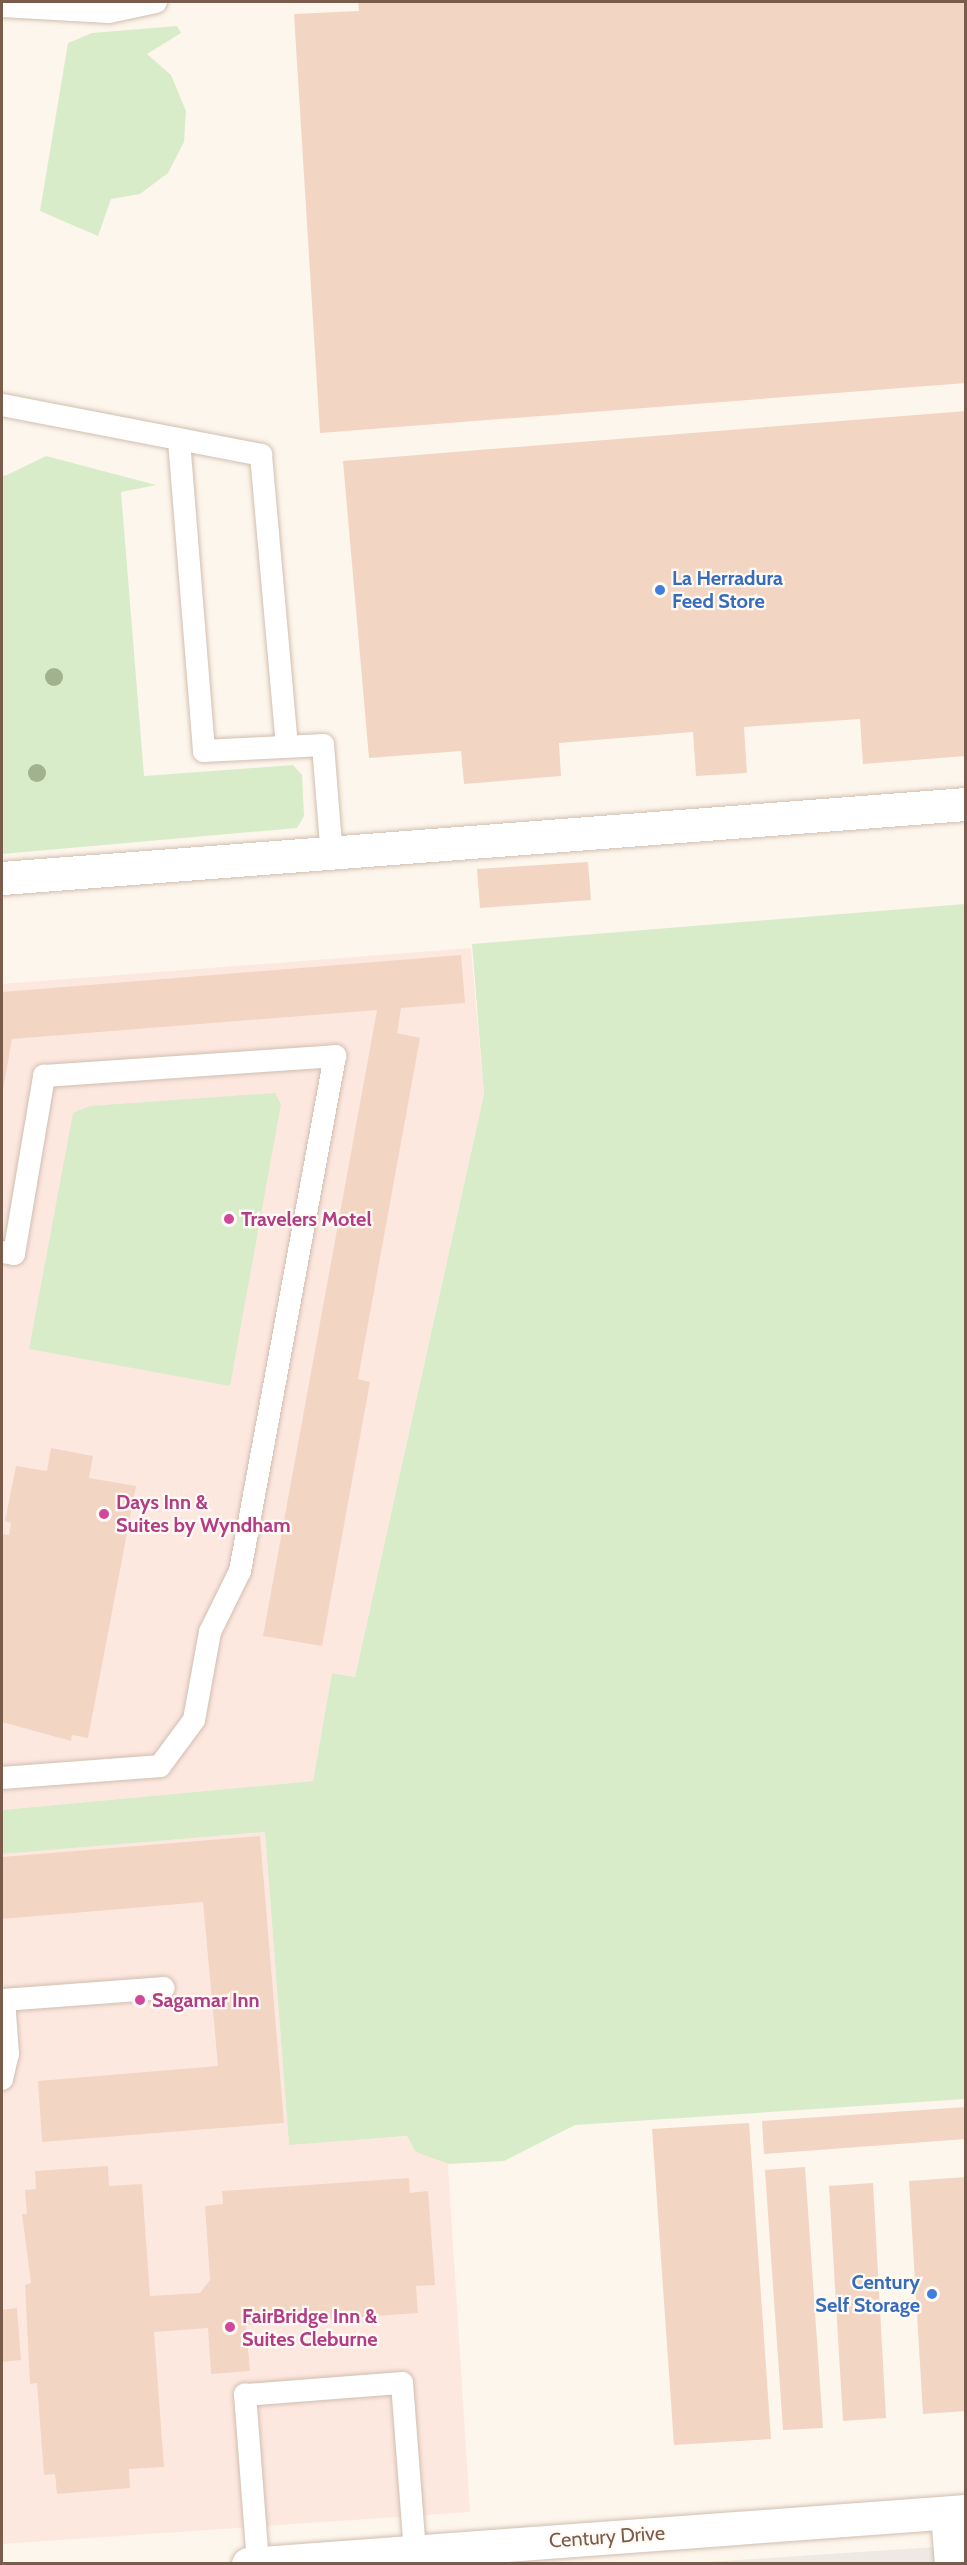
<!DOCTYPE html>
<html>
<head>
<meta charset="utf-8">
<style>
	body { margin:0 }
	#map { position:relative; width:967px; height:2565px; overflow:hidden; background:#fdf6ec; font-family:Cabin,sans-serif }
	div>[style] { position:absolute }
	.commercial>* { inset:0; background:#fde8e0 }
	.industrial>* { inset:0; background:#efe9e4 }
	.green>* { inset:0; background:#d8ecc9 }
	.building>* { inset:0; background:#f3d5c3 }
	.roads { filter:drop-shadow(0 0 2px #d1beb0) drop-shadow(0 0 2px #d1beb0) }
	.service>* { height:22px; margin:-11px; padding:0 11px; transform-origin:11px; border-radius:11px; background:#fff }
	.minor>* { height:33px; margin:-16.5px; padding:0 16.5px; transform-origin:16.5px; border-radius:16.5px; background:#fff }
	.trees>* { width:18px; height:18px; margin:-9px; border-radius:50%; background:#a0b28e }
	.dots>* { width:16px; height:16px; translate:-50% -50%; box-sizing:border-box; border:3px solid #fffaf3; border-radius:50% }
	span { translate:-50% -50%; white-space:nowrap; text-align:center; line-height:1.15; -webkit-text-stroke:4.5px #fffaf3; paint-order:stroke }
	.shop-label { font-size:20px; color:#366cbe; font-weight:700 }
	.left { translate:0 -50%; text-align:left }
	.right { translate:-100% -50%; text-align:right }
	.hotel-label { font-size:20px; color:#b23c85; font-weight:700 }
	.street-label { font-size:20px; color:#7a5c4d }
	.frame { position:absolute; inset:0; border:3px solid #7a5c4d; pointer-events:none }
</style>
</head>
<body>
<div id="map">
	<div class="commercial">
		<div style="clip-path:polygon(471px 948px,484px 1094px,355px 1677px,332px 1673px,313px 1781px,2px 1810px,2px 984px)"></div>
		<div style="clip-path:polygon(265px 1832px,289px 2144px,446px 2134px,470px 2512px,2px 2544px,2px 1854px)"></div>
	</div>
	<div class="industrial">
		<div style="clip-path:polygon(965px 2545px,965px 2563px,694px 2563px)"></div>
	</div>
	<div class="green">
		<div style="clip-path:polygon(177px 26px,181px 33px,147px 54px,171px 75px,186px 111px,184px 142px,168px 173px,140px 194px,111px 199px,98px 236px,40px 211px,68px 43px,92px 33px)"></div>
		<div style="clip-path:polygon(46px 456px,156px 485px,121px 492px,144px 776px,293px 765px,302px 775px,304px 816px,297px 828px,2px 854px,2px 474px,5px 476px)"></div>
		<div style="clip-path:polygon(965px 904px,965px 2099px,575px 2125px,504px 2161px,449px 2164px,416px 2152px,407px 2136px,289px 2145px,265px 1832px,2px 1854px,2px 1810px,313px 1781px,332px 1673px,355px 1677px,484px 1094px,472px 944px)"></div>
		<div style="clip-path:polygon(275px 1093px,281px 1104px,230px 1386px,29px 1349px,73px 1113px,90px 1106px)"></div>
	</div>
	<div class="building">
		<div style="clip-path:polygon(358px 2px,966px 2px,966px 383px,320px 433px,294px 14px,359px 11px)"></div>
		<div style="clip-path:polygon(966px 411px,966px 756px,863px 764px,860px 719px,744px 727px,747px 773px,696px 776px,693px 732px,559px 743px,561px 776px,464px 784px,461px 751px,369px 758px,343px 461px)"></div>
		<div style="clip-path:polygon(588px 862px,591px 900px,480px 908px,477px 869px)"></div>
		<div style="clip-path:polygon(461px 955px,465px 1003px,401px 1008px,397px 1033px,420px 1038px,358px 1379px,370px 1382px,322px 1646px,263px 1636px,377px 1010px,12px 1039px,3px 1090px,2px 992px)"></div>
		<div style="clip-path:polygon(51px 1448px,93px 1456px,89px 1478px,136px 1486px,88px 1738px,72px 1735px,71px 1741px,2px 1722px,2px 1540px,3px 1534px,9px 1535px,11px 1523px,5px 1521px,16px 1466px,47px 1471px)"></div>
		<div style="clip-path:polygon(260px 1836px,284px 2123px,42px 2142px,38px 2081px,218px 2066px,203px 1902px,2px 1919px,2px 1857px)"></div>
		<div style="clip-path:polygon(966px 2107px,966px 2139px,764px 2154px,762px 2121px)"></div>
		<div style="clip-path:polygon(749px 2123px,771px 2439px,674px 2445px,652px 2129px)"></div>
		<div style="clip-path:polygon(108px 2166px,109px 2186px,142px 2184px,150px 2296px,200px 2293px,210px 2280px,205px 2206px,223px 2204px,222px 2191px,409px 2178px,410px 2193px,428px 2191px,435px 2285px,416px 2286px,418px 2313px,246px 2325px,250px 2371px,211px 2374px,208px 2328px,154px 2332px,164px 2467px,129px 2469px,130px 2488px,57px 2494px,55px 2474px,44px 2475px,37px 2383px,30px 2384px,25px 2285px,31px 2283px,22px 2214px,27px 2214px,25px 2190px,36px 2189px,35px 2171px)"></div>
		<div style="clip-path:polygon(805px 2167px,823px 2428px,783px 2430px,765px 2170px)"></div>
		<div style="clip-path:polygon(966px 2177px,966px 2411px,923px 2414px,909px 2181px)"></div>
		<div style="clip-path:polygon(873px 2183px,886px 2418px,843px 2421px,829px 2186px)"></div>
		<div style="clip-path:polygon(17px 2308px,21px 2360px,2px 2362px,2px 2310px)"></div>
	</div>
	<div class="roads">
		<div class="service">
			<div style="left:2px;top:6px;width:107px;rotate:3.2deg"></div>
			<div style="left:109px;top:12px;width:48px;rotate:-12deg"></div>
			<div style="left:2px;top:405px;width:264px;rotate:10.9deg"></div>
			<div style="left:261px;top:455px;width:292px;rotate:84.9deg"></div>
			<div style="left:179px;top:440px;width:312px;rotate:85.4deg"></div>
			<div style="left:204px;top:751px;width:119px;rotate:-2.9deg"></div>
			<div style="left:323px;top:745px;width:111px;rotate:85.4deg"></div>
			<div style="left:2px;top:1252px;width:12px;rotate:9deg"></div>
			<div style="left:14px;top:1254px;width:181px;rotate:-80.4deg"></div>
			<div style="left:44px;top:1076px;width:292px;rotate:-3.9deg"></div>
			<div style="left:335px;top:1056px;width:524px;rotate:100.45deg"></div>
			<div style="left:240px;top:1571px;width:68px;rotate:116.2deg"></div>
			<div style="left:210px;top:1632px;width:89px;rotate:100.3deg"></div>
			<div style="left:194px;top:1720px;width:57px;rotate:126.5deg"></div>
			<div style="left:160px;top:1766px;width:158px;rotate:175.7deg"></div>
			<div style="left:2px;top:2079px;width:26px;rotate:-77deg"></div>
			<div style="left:8px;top:2054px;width:54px;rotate:-94.2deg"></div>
			<div style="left:4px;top:2000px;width:160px;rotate:-4.3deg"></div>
			<div style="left:258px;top:2563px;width:169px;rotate:-94.4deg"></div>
			<div style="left:245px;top:2395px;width:157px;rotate:-4.4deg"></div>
			<div style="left:402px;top:2383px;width:169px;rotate:85.6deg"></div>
		</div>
		<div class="minor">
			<div style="left:2px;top:878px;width:967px;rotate:-4.39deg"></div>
			<div style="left:947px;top:2513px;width:51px;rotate:85.5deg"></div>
			<div style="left:248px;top:2564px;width:720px;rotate:-4.22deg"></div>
		</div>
	</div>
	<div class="trees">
		<div style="left:54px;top:677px"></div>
		<div style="left:37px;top:773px"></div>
	</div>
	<div class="dots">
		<div style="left:660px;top:590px;background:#3f7fe0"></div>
		<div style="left:229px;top:1219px;background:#d1479c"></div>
		<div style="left:104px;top:1514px;background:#d1479c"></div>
		<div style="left:140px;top:2000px;background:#d1479c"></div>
		<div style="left:932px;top:2294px;background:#3f7fe0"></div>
		<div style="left:230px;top:2327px;background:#d1479c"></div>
	</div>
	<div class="shop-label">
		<span class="left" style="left:672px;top:590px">La Herradura<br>Feed Store</span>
		<span class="right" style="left:920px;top:2294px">Century<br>Self Storage</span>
	</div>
	<div class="hotel-label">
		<span class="left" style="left:241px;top:1219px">Travelers Motel</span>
		<span class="left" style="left:116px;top:1514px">Days Inn &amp;<br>Suites by Wyndham</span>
		<span class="left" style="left:152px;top:2000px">Sagamar Inn</span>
		<span class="left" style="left:242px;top:2328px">FairBridge Inn &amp;<br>Suites Cleburne</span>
	</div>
	<div class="street-label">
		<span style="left:607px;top:2537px;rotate:-4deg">Century Drive</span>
	</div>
	<div class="frame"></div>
</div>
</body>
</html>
